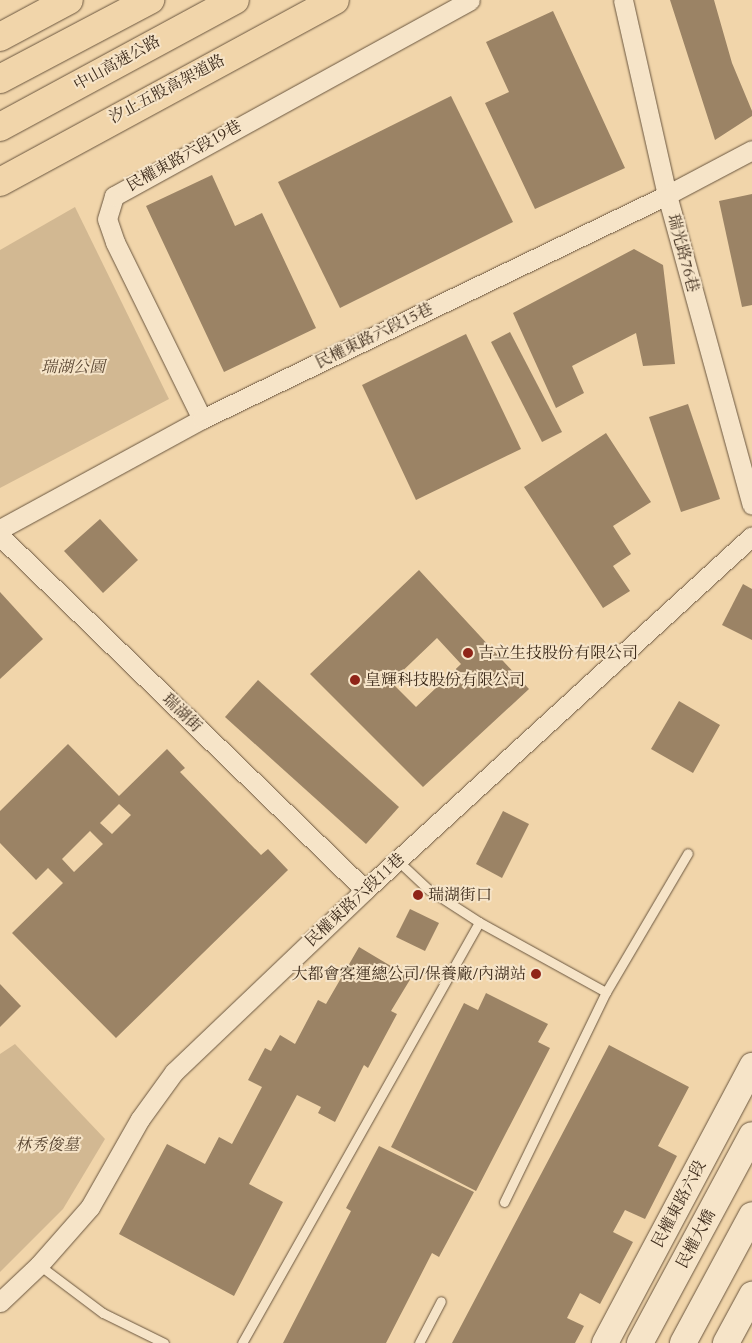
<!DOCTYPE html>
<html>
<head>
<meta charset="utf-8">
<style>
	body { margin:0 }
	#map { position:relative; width:752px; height:1343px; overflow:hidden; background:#f1d5aa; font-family:Cardo,"Noto Serif TC",serif }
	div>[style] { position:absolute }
	.green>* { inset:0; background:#d2b892 }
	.building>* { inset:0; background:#9b8365 }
	.roads { filter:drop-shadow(0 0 1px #6a563f) drop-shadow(0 0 1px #6a563f) }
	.lane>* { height:9px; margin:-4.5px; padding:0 4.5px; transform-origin:4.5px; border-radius:4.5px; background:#f6e4c8 }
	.street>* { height:19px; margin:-9.5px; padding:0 9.5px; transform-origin:9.5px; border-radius:9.5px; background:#f6e4c8 }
	.secondary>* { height:26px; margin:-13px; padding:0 13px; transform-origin:13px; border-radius:13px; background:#f6e4c8 }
	.highway>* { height:28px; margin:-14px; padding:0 14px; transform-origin:14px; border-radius:14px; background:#f1d5aa }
	.dots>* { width:14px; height:14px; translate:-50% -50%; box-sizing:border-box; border:2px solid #f6e4c8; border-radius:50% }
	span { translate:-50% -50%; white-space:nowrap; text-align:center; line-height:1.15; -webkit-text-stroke:4px #f6e4c8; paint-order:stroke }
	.street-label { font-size:16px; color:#3d2b1b }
	.park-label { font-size:16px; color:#5b4733; font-style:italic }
	.poi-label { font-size:16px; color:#3d2b1b }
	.left { translate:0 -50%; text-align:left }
	.right { translate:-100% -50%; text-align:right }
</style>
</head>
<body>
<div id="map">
	<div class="green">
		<div style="clip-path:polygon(75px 207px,169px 399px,0 488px,0 250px)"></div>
		<div style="clip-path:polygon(15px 1044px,105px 1139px,63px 1209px,0 1272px,0 1054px)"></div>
	</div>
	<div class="building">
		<div style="clip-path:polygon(670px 0,714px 0,732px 63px,752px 111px,752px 116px,715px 140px)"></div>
		<div style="clip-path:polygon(553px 11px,625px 168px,535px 209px,485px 103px,509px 92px,486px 42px)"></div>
		<div style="clip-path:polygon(451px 96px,513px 222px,340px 308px,278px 182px)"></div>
		<div style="clip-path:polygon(212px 175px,235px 226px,262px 213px,316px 328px,224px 372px,146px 206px)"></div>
		<div style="clip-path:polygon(752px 194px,752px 305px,742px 307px,719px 201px)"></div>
		<div style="clip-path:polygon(634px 249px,663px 265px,675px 364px,643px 366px,636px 333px,572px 366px,584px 393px,556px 408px,513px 313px)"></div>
		<div style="clip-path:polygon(510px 332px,562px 432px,542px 442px,491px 342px)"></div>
		<div style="clip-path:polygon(466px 334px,521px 449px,416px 500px,362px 385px)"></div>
		<div style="clip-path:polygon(688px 404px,720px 499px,681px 512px,649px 417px)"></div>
		<div style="clip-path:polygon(606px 433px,651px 502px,613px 526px,631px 554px,613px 566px,630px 591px,603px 608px,524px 487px)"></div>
		<div style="clip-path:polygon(100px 519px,138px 560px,103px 593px,64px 551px)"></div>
		<div style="clip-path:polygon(evenodd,419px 570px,529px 689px,423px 787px,310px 674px,419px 570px,437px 638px,461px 664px,416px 707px,391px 682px,437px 638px)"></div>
		<div style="clip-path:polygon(743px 584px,752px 589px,752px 640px,722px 625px)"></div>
		<div style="clip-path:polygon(0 592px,43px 639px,0 679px)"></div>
		<div style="clip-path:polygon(258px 680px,399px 807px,366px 844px,225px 717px)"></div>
		<div style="clip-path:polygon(679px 701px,720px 725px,693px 773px,651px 749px)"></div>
		<div style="clip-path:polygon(evenodd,68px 744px,119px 796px,167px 749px,185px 768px,180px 772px,261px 855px,268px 849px,288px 870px,116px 1038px,12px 933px,63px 883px,48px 868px,36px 880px,0 843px,0 811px,68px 744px,119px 804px,131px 815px,112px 834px,100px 823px,119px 804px,68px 744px,90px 831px,103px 844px,74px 872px,62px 859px,90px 831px)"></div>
		<div style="clip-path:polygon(503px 811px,529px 824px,502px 878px,476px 864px)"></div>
		<div style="clip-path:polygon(410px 909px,439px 923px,425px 951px,396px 937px)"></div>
		<div style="clip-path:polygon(359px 947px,411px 978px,391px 1011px,397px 1014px,368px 1068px,364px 1065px,335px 1122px,318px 1113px,321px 1107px,297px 1095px,249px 1184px,283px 1202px,234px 1296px,119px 1234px,167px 1144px,205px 1164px,219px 1137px,232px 1144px,262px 1087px,248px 1080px,265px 1048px,271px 1051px,280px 1035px,295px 1044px,318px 1000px,326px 1004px)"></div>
		<div style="clip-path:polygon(0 984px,21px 1006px,0 1027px)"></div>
		<div style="clip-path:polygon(486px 993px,548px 1024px,538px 1042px,550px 1048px,476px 1191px,391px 1147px,464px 1003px,478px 1010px)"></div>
		<div style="clip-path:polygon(609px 1045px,689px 1087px,658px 1146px,677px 1156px,645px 1219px,625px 1210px,613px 1232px,633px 1242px,600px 1304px,580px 1293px,567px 1318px,584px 1326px,575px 1343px,452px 1343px)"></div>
		<div style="clip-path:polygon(379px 1146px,474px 1192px,439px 1257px,432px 1253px,386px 1343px,283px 1343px,351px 1211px,346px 1208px)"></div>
	</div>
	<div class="roads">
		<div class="lane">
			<div style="left:397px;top:860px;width:42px;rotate:43.1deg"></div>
			<div style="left:428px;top:889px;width:61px;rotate:32.9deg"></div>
			<div style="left:479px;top:922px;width:145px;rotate:28.9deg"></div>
			<div style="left:504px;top:1202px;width:233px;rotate:-64.1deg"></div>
			<div style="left:606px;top:992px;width:161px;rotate:-59.5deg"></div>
			<div style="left:39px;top:1265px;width:80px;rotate:36.9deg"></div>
			<div style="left:103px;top:1313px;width:68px;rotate:26.2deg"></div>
			<div style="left:242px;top:1343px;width:483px;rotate:-60.6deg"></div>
			<div style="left:419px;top:1343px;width:47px;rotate:-62.4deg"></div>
		</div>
		<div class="street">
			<div style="left:623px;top:0;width:200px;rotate:77.3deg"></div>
			<div style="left:667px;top:195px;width:321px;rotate:74.7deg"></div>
			<div style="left:202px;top:419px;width:197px;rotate:-116.2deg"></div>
			<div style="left:115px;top:242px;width:24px;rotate:-109deg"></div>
			<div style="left:107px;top:219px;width:24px;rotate:-73deg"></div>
			<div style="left:114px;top:196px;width:406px;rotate:-28.8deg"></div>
			<div style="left:0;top:529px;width:230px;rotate:-28.6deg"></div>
			<div style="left:202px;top:419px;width:516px;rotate:-25.72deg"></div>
			<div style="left:667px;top:195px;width:96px;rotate:-27.9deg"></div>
			<div style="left:0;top:536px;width:508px;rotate:44.12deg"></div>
			<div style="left:0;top:1302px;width:54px;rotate:-43.5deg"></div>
			<div style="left:39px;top:1265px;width:77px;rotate:-48.7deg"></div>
			<div style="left:90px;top:1207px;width:101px;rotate:-60.4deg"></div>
			<div style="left:140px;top:1119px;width:58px;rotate:-54.1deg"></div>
			<div style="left:174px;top:1072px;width:264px;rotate:-43.6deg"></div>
			<div style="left:365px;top:890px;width:524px;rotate:-42.45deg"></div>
		</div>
		<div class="secondary">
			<div style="left:605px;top:1343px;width:314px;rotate:-62deg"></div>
			<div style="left:640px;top:1343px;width:236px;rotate:-61.7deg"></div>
			<div style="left:683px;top:1343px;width:145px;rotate:-61.7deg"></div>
			<div style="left:726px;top:1343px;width:55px;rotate:-61.6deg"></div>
		</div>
		<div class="highway">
			<div style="left:0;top:37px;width:78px;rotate:-28.2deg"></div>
			<div style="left:0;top:79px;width:170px;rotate:-27.8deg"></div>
			<div style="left:0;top:127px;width:267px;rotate:-28.4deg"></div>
			<div style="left:0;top:182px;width:381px;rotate:-28.5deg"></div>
		</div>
	</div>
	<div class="dots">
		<div style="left:468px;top:653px;background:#8f2418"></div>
		<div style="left:355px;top:680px;background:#8f2418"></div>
		<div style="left:418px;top:895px;background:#8f2418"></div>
		<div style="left:536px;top:974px;background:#8f2418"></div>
	</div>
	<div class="street-label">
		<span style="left:117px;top:63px;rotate:-29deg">中山高速公路</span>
		<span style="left:167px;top:89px;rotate:-28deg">汐止五股高架道路</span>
		<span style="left:184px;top:156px;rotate:-29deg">民權東路六段19巷</span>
		<span style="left:683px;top:253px;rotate:75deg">瑞光路76巷</span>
		<span style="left:374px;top:336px;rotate:-26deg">民權東路六段15巷</span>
		<span style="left:182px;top:713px;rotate:44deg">瑞湖街</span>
		<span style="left:355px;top:900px;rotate:-43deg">民權東路六段11巷</span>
		<span style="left:679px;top:1204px;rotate:-62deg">民權東路六段</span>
		<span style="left:696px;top:1239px;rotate:-62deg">民權大橋</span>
	</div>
	<div class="park-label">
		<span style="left:73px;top:367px">瑞湖公園</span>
		<span style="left:47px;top:1145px">林秀俊墓</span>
	</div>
	<div class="poi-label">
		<span class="left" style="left:478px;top:653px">吉立生技股份有限公司</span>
		<span class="left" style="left:365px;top:680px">皇輝科技股份有限公司</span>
		<span class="left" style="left:428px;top:895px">瑞湖街口</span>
		<span class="right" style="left:526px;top:974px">大都會客運總公司/保養廠/內湖站</span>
	</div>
</div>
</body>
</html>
